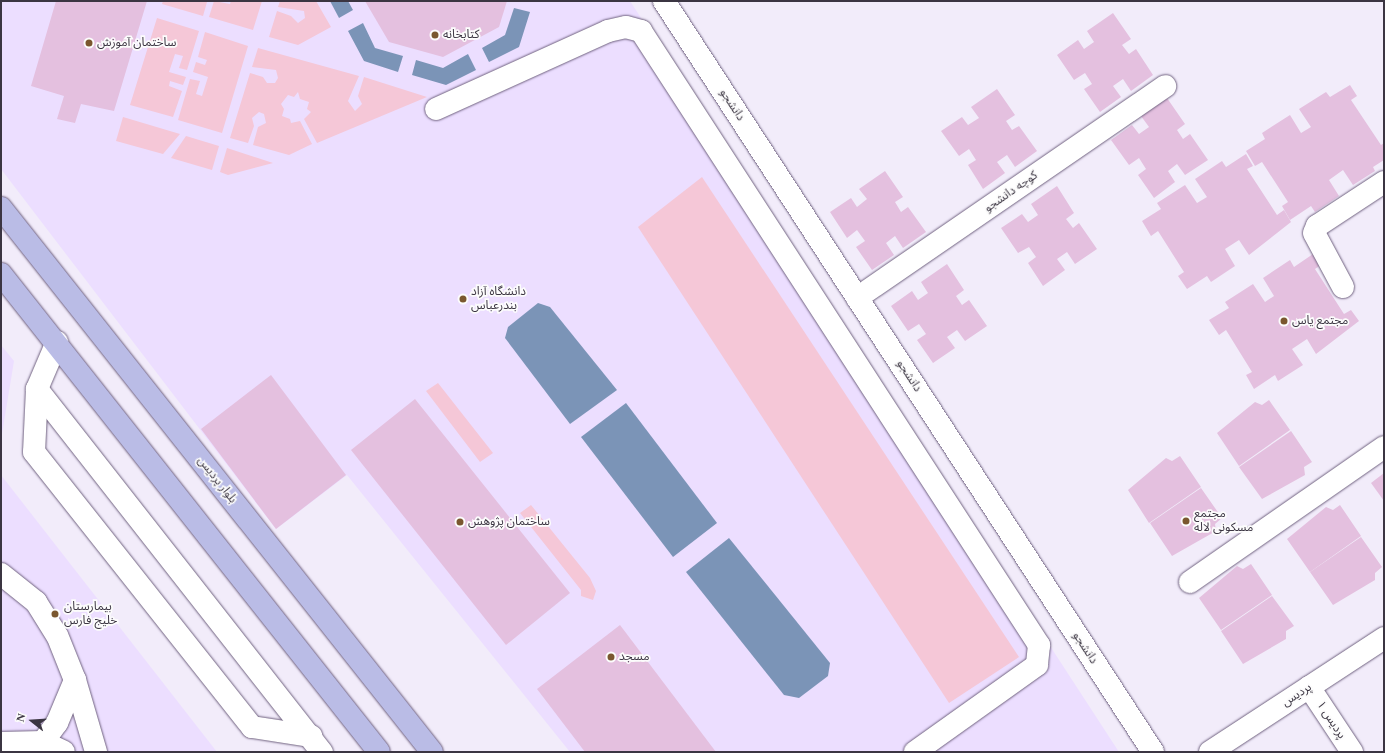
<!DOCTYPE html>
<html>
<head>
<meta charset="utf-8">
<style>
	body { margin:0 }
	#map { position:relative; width:1385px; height:753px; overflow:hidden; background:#f2ecfa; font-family:"Times New Roman","Noto Sans Arabic",serif }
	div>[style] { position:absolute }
	.built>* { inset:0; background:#ecdeff }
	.green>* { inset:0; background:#f5c7d7 }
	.water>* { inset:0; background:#7b94b7 }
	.building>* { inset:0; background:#e4c0df }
	.roads { filter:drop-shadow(0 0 1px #706280) drop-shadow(0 0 1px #706280) }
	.minor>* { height:22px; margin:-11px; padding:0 11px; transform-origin:11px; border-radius:11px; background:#fff }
	.major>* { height:22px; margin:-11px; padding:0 11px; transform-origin:11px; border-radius:11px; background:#babce6 }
	.dots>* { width:11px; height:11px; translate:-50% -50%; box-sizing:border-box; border:2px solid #fcfcfc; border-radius:50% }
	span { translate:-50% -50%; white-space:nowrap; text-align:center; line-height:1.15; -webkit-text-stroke:3.5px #fcfcfc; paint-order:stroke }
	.poi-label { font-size:12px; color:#3b3542 }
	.left { translate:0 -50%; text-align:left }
	.street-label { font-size:12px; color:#3b3542 }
	.frame { position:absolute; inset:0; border:2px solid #3b3542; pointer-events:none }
	.north { position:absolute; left:12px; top:701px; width:40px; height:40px; -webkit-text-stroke:3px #fcfcfc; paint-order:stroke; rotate:287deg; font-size:11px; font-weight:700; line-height:16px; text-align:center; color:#3b3542 }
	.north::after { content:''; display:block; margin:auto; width:14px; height:18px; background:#3b3542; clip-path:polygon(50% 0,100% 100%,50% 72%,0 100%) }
</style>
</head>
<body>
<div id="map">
	<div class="built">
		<div style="clip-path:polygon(1px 1px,630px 1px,1119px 752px,570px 752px,347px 475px,276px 529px,1px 169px)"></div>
		<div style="clip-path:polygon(1px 345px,14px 361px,1px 440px)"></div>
		<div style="clip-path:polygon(1px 475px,217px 752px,1px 752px)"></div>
	</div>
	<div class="green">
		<div style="clip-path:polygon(163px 1px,205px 1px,207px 2px,203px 16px,162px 4px)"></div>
		<div style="clip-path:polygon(214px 1px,230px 4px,231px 1px,262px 1px,253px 30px,209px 17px)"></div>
		<div style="clip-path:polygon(280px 1px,316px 1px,331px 27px,298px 45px,269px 37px,277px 11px,291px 16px,298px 23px,305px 18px,304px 11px,278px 7px)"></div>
		<div style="clip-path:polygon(157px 18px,199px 31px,187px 70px,179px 68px,183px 56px,175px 54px,169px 72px,186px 77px,183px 85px,170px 81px,169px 86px,182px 91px,173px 117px,130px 105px)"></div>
		<div style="clip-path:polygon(205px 32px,248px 46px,222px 133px,178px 120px,190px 79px,200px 81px,196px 94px,202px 96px,208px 77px,193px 72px,196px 62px,205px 65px,207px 60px,198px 57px)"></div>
		<div style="clip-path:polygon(258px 48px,359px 76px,348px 101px,355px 111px,362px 104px,358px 96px,364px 77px,427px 97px,317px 143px,304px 119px,311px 112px,307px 109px,309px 102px,300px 99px,298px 92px,294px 97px,288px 95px,281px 104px,284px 109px,282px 116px,290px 119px,291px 123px,300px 121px,312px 144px,289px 155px,253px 145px,258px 127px,266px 123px,264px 114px,259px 112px,252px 118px,254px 126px,248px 143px,230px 138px,250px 73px,263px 77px,267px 83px,275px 83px,278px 78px,276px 70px,252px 67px)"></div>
		<div style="clip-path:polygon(123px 117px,180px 134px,163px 154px,116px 141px)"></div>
		<div style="clip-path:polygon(186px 136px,219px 146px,212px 170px,171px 158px)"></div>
		<div style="clip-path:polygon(227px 148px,273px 163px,228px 175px,220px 172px)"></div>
		<div style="clip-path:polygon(702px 177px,1019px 657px,949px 703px,638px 227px)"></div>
		<div style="clip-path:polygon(438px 383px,493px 453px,480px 462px,426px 391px)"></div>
		<div style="clip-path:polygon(531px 505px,590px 578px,596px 591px,593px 600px,581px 596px,581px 590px,520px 513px)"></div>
	</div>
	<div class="water">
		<div style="clip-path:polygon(330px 1px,348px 1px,353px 10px,339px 18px)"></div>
		<div style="clip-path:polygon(514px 8px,530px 12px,519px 47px,489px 62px,482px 48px,505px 35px)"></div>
		<div style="clip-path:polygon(363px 23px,375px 48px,403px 56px,398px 72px,364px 61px,348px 31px)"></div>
		<div style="clip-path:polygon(468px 54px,476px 70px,446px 85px,412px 75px,416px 60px,443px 68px)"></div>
		<div style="clip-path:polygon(538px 303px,550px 307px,617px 390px,570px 424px,505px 338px,508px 327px)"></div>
		<div style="clip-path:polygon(626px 403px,717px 523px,673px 557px,581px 437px)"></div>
		<div style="clip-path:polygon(729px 538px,830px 663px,828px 676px,799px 698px,784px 695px,686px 572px)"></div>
	</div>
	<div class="building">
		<div style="clip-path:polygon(56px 1px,147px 1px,114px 111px,81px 104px,75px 123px,57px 119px,64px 96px,31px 86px)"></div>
		<div style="clip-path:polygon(365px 1px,507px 1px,499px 27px,443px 57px,389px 42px)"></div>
		<div style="clip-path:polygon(1113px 13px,1131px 39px,1122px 45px,1129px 54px,1136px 49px,1153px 75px,1131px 91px,1123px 79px,1113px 86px,1121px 97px,1100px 112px,1084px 89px,1092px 84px,1085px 73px,1074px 80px,1057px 55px,1078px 40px,1084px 49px,1094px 42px,1087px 31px)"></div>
		<div style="clip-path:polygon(1350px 85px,1357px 96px,1351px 100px,1381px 145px,1384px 143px,1384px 160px,1373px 167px,1375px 171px,1353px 185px,1343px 170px,1329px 180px,1339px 196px,1315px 212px,1311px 206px,1290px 220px,1282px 206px,1288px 202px,1262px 162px,1255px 166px,1246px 151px,1265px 139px,1262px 133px,1290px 115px,1301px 133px,1311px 127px,1299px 109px,1326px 92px,1330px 97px)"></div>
		<div style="clip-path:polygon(997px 89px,1015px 115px,1006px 121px,1012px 130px,1019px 126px,1037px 151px,1015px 167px,1007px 155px,997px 162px,1005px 173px,983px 189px,968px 165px,976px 160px,969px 149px,959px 156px,941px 131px,962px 117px,968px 125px,979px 118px,971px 107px)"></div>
		<div style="clip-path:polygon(1167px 98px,1185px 124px,1177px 130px,1183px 139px,1190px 134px,1208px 160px,1185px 175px,1177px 164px,1168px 171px,1175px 182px,1154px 198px,1138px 175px,1146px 169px,1139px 158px,1129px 165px,1111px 140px,1132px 125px,1139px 134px,1149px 127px,1141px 116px)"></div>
		<div style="clip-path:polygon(1246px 154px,1253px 166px,1247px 169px,1277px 215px,1284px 210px,1291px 222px,1249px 255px,1239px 240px,1225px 249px,1235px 266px,1211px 282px,1207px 276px,1187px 289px,1178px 276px,1184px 272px,1158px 231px,1151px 236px,1142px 221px,1161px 209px,1157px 203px,1185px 185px,1197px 203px,1207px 197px,1195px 179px,1222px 161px,1226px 167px)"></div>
		<div style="clip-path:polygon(885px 171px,903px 197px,895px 202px,901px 212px,908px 207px,926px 232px,903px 248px,895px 236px,886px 243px,894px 255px,872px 270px,856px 247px,865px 241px,857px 230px,847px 238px,830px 212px,851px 198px,857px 207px,867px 199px,859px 189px)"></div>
		<div style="clip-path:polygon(1057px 186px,1074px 213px,1066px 219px,1073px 228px,1079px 223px,1097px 249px,1075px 264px,1067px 252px,1057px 259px,1065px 270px,1043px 286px,1028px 263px,1036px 257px,1029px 247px,1018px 253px,1001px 228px,1022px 214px,1028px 222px,1038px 215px,1031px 204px)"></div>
		<div style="clip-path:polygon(1313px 254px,1321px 265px,1315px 269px,1344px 314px,1351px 310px,1359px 321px,1316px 354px,1307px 339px,1292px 349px,1303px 365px,1278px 381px,1275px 375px,1254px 389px,1246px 375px,1252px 372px,1226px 330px,1219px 335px,1209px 320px,1229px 308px,1225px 302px,1253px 284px,1265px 302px,1274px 296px,1263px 278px,1290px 260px,1294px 267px)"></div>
		<div style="clip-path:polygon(947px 264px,964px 290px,956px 296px,962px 305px,969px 300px,987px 326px,965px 341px,957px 330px,947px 337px,955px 348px,933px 363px,917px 340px,926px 334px,919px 324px,908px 331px,891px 306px,912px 291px,918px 300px,928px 293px,921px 282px)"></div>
		<div style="clip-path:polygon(271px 375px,346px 475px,276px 529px,201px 429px)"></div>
		<div style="clip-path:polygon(415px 399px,570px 593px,506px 645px,351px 450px)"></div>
		<div style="clip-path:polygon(1269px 400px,1290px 430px,1239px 466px,1217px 433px,1255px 402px,1262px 405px)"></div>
		<div style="clip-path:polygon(1291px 431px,1312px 462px,1304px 467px,1305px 475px,1262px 499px,1239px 467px)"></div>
		<div style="clip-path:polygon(1180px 456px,1201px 487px,1149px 523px,1128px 490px,1166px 458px,1172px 461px)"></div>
		<div style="clip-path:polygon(1384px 473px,1384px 501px,1371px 483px)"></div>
		<div style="clip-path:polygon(1201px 488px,1222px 518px,1215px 524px,1216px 531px,1172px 556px,1150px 523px)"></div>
		<div style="clip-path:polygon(1340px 505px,1361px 536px,1310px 572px,1287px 539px,1326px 507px,1333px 510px)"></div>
		<div style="clip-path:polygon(1361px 537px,1382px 567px,1375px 573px,1375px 580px,1333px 605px,1310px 572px)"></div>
		<div style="clip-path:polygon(1251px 564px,1272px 595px,1221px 630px,1199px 598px,1237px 566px,1243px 569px)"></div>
		<div style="clip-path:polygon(1272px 596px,1294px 626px,1286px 631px,1286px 639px,1243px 664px,1221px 631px)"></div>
		<div style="clip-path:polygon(620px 625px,716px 752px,585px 752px,537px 689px)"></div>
	</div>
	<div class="roads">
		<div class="minor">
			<div style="left:664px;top:1px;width:896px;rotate:56.93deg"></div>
			<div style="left:436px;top:109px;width:189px;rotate:-24.4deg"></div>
			<div style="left:608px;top:31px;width:18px;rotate:-13deg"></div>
			<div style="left:626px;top:27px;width:16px;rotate:15deg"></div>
			<div style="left:641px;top:31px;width:732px;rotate:57.05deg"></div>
			<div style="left:1039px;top:645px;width:20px;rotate:96deg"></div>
			<div style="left:1037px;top:665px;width:150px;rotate:144.5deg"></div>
			<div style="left:1343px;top:287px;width:61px;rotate:-118.2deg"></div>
			<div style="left:1314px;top:233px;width:8px;rotate:-67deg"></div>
			<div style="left:1317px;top:226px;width:80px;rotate:-33.3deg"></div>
			<div style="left:857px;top:298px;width:374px;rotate:-34.5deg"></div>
			<div style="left:57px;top:342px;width:51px;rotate:113.1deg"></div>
			<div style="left:37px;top:389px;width:462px;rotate:51.9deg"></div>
			<div style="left:37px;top:389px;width:63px;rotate:92.7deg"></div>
			<div style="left:34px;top:452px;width:351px;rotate:51.6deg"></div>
			<div style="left:252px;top:727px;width:60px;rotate:8.7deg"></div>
			<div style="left:1px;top:574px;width:45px;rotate:38.7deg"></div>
			<div style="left:36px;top:602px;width:39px;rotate:58deg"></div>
			<div style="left:57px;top:635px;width:48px;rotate:68.2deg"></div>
			<div style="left:75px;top:680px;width:75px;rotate:73.7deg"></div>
			<div style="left:1190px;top:582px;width:236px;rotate:-34.8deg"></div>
			<div style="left:1309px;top:687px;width:78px;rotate:56.5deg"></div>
			<div style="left:43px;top:742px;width:24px;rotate:-54deg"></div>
			<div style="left:57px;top:723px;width:47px;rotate:-67.3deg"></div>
			<div style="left:1px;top:743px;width:42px;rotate:-1.4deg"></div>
			<div style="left:43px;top:742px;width:23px;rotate:25deg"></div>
			<div style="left:1210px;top:752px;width:208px;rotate:-33.2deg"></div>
		</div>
		<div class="major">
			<div style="left:1px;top:208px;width:694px;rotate:51.61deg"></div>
			<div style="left:1px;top:274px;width:609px;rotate:51.66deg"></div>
		</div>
	</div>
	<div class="dots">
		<div style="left:435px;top:35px;background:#7a572f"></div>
		<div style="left:89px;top:43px;background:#7a572f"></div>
		<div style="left:463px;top:299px;background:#7a572f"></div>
		<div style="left:1284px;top:321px;background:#7a572f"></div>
		<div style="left:1186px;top:521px;background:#7a572f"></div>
		<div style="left:460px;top:522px;background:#7a572f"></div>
		<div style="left:55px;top:614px;background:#7a572f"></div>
		<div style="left:611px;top:657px;background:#7a572f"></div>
	</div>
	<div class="poi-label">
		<span class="left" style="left:443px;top:35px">کتابخانه</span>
		<span class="left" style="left:97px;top:43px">ساختمان آموزش</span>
		<span class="left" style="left:471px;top:299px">دانشگاه آزاد<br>بندرعباس</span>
		<span class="left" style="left:1292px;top:321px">مجتمع یاس</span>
		<span class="left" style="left:1194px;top:521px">مجتمع<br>مسکونی لاله</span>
		<span class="left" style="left:468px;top:522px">ساختمان پژوهش</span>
		<span class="left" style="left:64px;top:614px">بیمارستان<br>خلیج فارس</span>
		<span class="left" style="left:619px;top:657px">مسجد</span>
	</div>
	<div class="street-label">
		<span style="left:732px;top:105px;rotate:57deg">دانشجو</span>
		<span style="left:1011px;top:192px;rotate:-35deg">کوچه دانشجو</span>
		<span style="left:909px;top:376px;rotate:57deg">دانشجو</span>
		<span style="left:217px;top:480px;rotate:52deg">بلوار پردیس</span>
		<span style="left:1085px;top:648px;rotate:57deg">دانشجو</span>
		<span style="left:1297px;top:695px;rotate:-33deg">پردیس</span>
		<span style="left:1331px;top:720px;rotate:57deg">پردیس ۱</span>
	</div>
	<div class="frame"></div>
	<div class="north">N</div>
</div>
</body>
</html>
